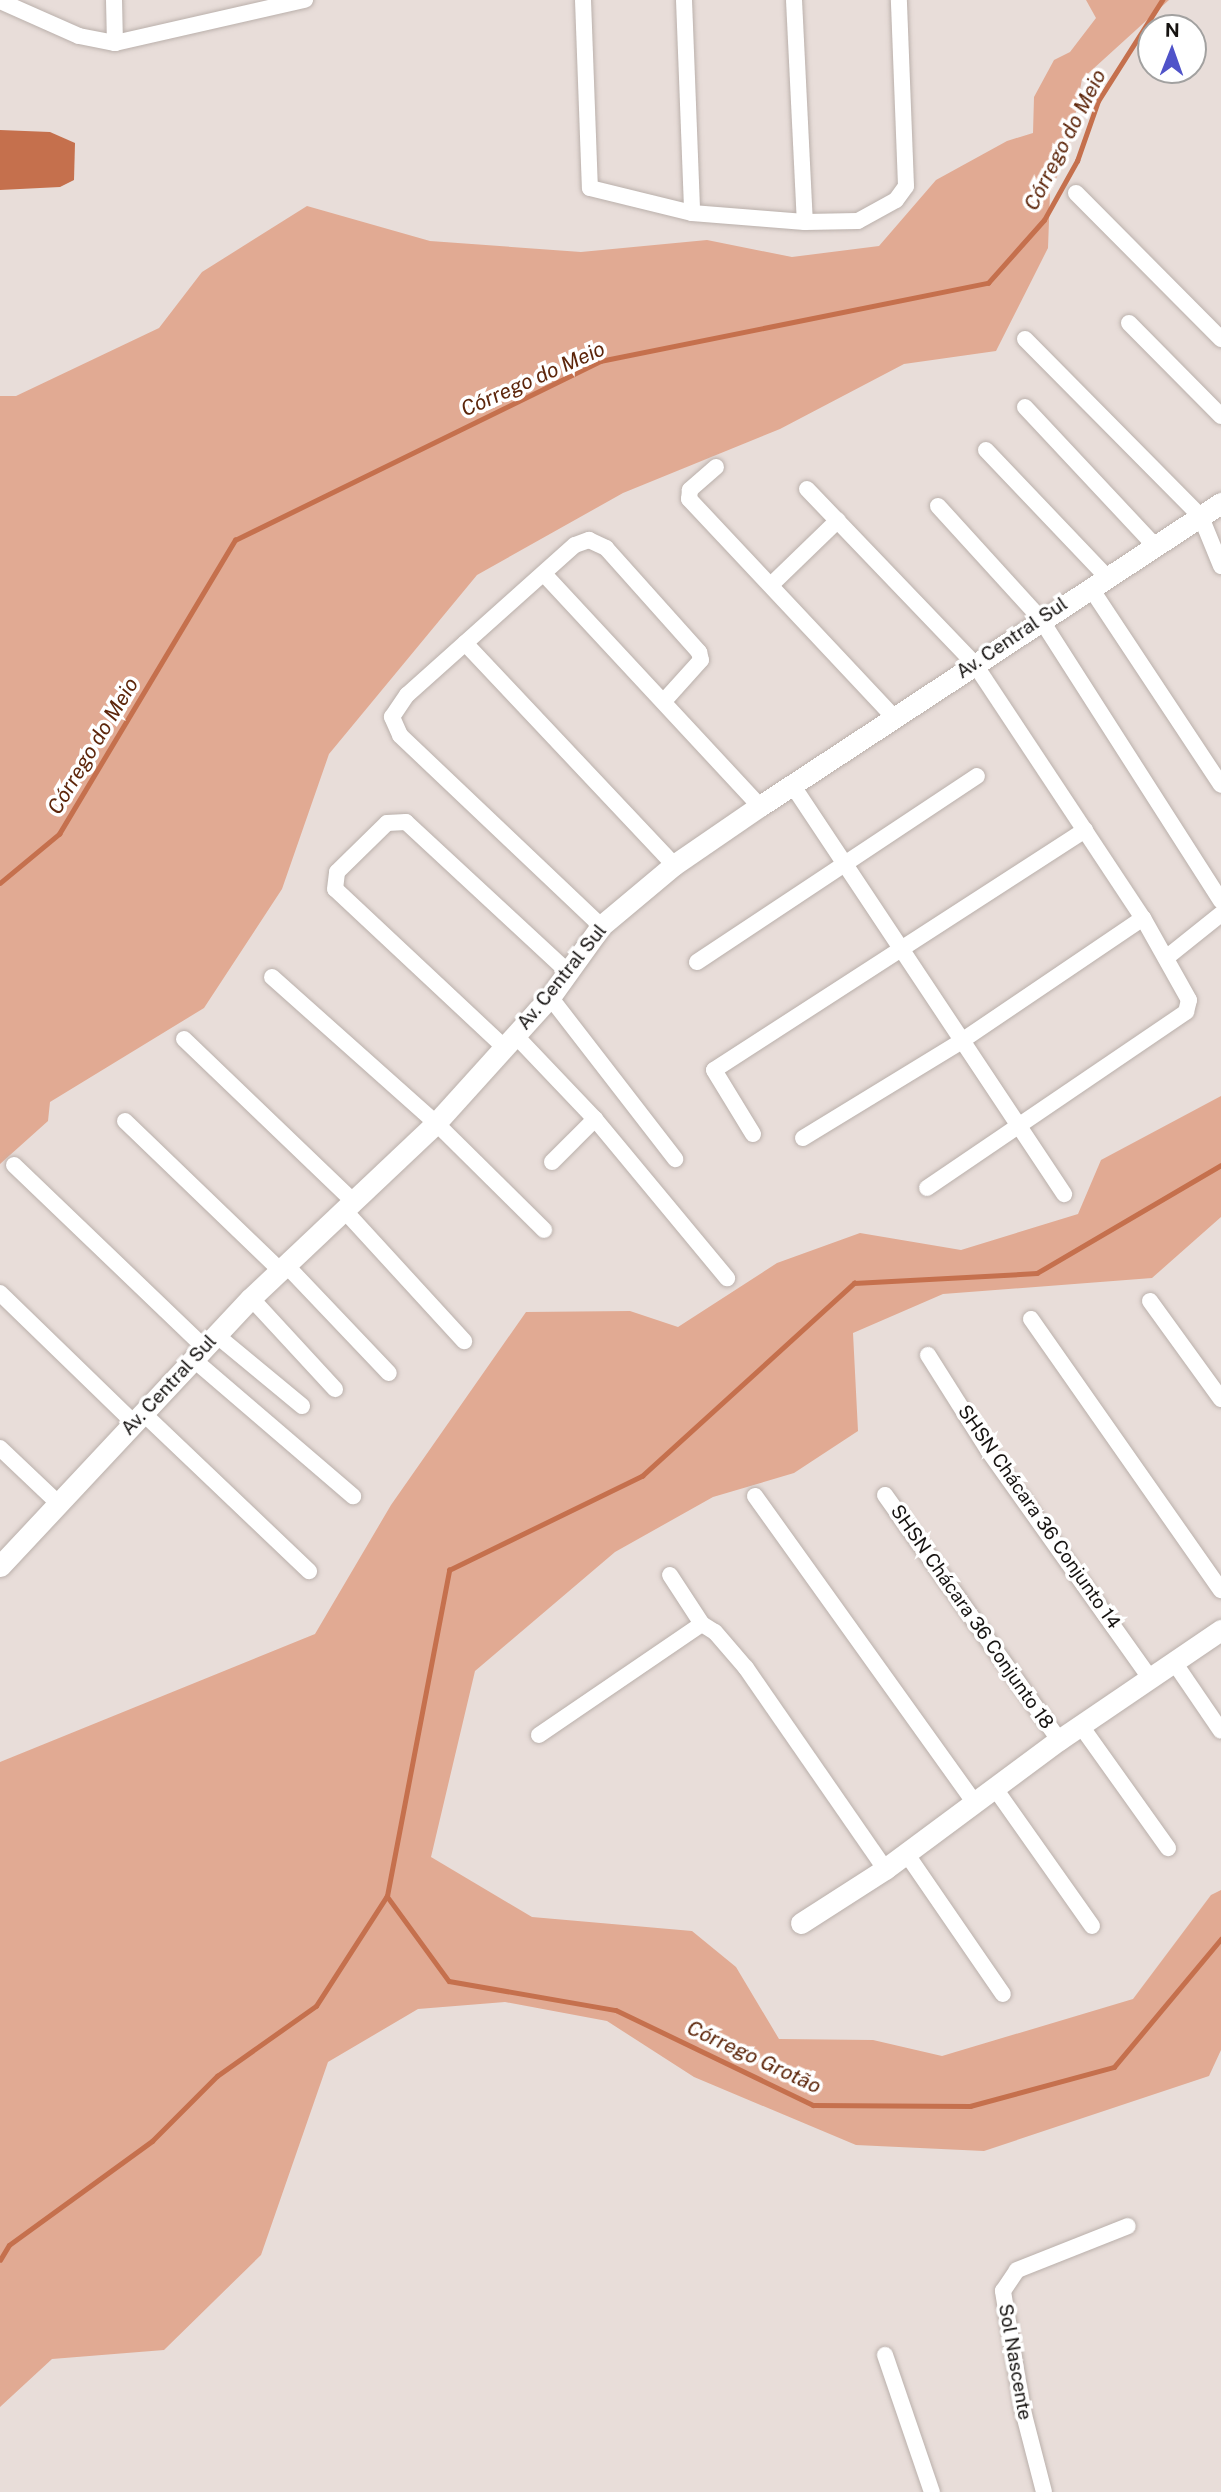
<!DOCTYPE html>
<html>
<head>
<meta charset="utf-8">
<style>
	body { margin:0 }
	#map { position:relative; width:1221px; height:2492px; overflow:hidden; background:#e8ddd9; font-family:"Public Sans",sans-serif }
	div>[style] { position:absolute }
	.green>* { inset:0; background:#e1aa93 }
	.water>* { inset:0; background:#c5704d }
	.stream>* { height:4.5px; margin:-2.25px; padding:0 2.25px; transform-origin:2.25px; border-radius:2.25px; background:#c5704d }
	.roads { filter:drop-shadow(0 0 2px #bab0ab) drop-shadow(0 0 2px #bab0ab) }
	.minor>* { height:16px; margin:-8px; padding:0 8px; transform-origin:8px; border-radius:8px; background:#fff }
	.tertiary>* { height:21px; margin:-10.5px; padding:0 10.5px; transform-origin:10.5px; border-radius:10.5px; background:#fff }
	span { translate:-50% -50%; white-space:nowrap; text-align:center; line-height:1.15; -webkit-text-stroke:7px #fff; paint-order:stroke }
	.street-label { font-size:19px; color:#161311 }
	.water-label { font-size:21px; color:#5d260b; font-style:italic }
	.north { position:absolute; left:1137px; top:14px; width:70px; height:70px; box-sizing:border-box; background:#fff; border:2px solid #a2a1a0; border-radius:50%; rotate:1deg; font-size:19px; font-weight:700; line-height:28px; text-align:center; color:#161311 }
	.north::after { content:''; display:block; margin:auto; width:24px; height:32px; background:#5053c9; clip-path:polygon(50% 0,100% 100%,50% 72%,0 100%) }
</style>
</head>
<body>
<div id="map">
	<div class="green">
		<div style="clip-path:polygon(1086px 0,1169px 0,1082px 79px,1069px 149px,1050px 193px,1048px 248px,996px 351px,904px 364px,780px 429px,623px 493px,477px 575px,329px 754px,282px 889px,204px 1008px,50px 1102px,48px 1121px,0 1164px,0 396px,16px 396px,159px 328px,202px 272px,307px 206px,430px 241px,581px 252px,707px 240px,792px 257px,879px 246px,936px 180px,1007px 141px,1033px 133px,1034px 97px,1054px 60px,1070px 52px,1096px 18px)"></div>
		<div style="clip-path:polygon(1221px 1096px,1221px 1217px,1152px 1278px,943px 1294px,853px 1333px,858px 1431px,794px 1473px,713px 1497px,615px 1552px,475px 1671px,431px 1857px,532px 1917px,692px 1931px,736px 1967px,779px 2039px,873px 2040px,942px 2056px,1133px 1999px,1211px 1895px,1221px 1890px,1221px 2050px,1209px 2076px,984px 2151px,856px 2145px,694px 2077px,607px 2021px,505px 2002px,418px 2009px,328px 2062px,261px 2255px,164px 2350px,52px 2359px,0 2407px,0 1762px,315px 1634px,391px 1505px,526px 1312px,630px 1311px,678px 1327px,777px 1263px,860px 1233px,961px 1250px,1078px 1214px,1101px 1160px)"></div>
	</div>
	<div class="water">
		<div style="clip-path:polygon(0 130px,50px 132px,75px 143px,74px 180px,60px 187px,0 190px)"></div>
	</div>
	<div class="stream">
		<div style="left:0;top:883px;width:77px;rotate:-39.7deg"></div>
		<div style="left:59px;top:834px;width:343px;rotate:-59.1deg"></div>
		<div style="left:235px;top:540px;width:407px;rotate:-26.1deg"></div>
		<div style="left:600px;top:361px;width:396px;rotate:-11.4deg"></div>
		<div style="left:988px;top:283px;width:84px;rotate:-48.4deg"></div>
		<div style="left:1044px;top:220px;width:68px;rotate:-60.8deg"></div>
		<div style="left:1077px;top:161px;width:64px;rotate:-70.7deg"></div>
		<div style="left:1098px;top:101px;width:120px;rotate:-57.6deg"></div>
		<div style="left:387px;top:1896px;width:105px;rotate:53.9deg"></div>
		<div style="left:449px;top:1981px;width:169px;rotate:9.9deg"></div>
		<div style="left:616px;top:2010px;width:219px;rotate:25.7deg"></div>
		<div style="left:813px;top:2105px;width:157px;rotate:0.4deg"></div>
		<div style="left:970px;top:2106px;width:149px;rotate:-15.2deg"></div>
		<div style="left:1114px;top:2067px;width:167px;rotate:-50.1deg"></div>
		<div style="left:0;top:2260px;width:17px;rotate:-59deg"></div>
		<div style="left:9px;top:2245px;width:177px;rotate:-36deg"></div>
		<div style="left:152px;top:2141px;width:92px;rotate:-45deg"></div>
		<div style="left:217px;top:2076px;width:121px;rotate:-35.3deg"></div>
		<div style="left:316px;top:2006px;width:131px;rotate:-57.2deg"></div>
		<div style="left:387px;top:1896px;width:332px;rotate:-79.2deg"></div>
		<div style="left:449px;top:1570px;width:215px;rotate:-26deg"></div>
		<div style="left:642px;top:1476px;width:287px;rotate:-42.3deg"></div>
		<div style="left:854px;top:1283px;width:183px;rotate:-3.1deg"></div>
		<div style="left:1037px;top:1273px;width:213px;rotate:-30.4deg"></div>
	</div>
	<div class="roads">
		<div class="minor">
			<div style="left:114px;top:0;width:43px;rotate:88.7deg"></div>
			<div style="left:583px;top:0;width:188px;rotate:87.9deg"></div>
			<div style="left:590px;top:188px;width:105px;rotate:13.8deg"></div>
			<div style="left:692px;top:213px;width:113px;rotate:4.6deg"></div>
			<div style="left:805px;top:222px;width:53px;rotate:-1.1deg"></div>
			<div style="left:858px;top:221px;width:43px;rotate:-28.9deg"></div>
			<div style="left:896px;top:200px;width:17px;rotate:-54deg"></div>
			<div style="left:906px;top:186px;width:186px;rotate:-92.2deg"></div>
			<div style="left:684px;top:0;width:213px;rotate:87.8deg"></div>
			<div style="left:794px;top:0;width:222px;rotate:87.2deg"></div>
			<div style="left:0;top:1px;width:86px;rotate:23.9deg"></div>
			<div style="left:79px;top:36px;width:37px;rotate:11deg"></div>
			<div style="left:115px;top:43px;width:195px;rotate:-12.8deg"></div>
			<div style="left:1076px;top:193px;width:206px;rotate:45.2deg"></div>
			<div style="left:1129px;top:323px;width:131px;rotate:45.3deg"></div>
			<div style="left:1025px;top:339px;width:250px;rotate:45.3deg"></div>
			<div style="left:1201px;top:517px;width:53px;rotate:67.8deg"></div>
			<div style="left:1025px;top:407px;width:189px;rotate:46.9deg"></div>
			<div style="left:986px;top:450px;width:175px;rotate:46.4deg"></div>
			<div style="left:716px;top:467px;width:35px;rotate:139deg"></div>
			<div style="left:690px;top:490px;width:9px;rotate:96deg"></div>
			<div style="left:689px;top:499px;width:299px;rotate:46.8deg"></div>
			<div style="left:807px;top:489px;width:241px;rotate:46.2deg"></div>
			<div style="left:974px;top:663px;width:306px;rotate:56.5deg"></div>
			<div style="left:1143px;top:918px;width:94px;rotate:60.7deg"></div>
			<div style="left:1189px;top:1000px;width:12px;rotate:104deg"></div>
			<div style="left:1186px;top:1012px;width:313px;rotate:145.8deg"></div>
			<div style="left:938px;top:506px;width:151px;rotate:47.7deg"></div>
			<div style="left:1040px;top:618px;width:336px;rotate:57.4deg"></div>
			<div style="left:545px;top:575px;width:316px;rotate:47.1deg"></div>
			<div style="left:771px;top:585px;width:93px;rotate:-44.1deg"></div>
			<div style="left:1090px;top:587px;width:237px;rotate:56.5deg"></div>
			<div style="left:465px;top:643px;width:305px;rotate:46.7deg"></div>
			<div style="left:793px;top:786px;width:490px;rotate:56.4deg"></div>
			<div style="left:601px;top:926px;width:277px;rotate:-136.5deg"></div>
			<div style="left:400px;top:735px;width:20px;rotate:-114deg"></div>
			<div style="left:392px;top:717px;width:27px;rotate:-56deg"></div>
			<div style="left:407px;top:695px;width:225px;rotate:-41.8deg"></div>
			<div style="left:575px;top:545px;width:15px;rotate:-20deg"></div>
			<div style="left:589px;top:540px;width:19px;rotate:25deg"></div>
			<div style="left:606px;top:548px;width:140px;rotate:48.2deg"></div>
			<div style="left:699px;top:652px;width:8px;rotate:76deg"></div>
			<div style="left:701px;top:660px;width:54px;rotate:132deg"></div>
			<div style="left:1166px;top:958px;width:70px;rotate:-38.7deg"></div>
			<div style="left:697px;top:962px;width:336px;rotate:-33.6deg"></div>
			<div style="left:272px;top:977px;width:220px;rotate:41.7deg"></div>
			<div style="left:436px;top:1123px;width:152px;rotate:44.7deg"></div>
			<div style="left:550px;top:997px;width:205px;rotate:52.3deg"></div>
			<div style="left:515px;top:1035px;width:116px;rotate:46.4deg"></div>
			<div style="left:595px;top:1119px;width:207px;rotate:50.3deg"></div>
			<div style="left:184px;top:1039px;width:234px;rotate:43.8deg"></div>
			<div style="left:504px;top:1047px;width:231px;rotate:-136.9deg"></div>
			<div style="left:335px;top:889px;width:17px;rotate:-83deg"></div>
			<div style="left:337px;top:872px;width:70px;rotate:-44.4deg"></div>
			<div style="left:387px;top:823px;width:19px;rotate:-3deg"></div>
			<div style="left:406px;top:822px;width:222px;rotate:42.8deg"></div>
			<div style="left:125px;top:1121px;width:216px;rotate:43.9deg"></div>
			<div style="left:753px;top:1134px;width:75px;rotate:-121.4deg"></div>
			<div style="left:714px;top:1070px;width:442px;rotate:-32.9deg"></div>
			<div style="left:803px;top:1138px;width:184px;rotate:-31.4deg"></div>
			<div style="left:960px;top:1042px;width:221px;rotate:-34.1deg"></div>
			<div style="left:552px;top:1162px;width:61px;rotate:-45deg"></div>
			<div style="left:14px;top:1165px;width:262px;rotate:43.8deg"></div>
			<div style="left:344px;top:1210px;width:178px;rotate:47.5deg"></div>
			<div style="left:286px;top:1265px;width:149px;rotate:46.4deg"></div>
			<div style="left:0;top:1293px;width:187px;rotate:44.1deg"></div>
			<div style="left:251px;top:1298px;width:124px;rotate:47.3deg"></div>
			<div style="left:1150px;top:1301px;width:121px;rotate:54.1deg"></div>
			<div style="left:1031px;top:1319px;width:331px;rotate:55deg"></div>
			<div style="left:215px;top:1334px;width:113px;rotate:39.6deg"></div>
			<div style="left:928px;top:1355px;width:112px;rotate:57.7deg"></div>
			<div style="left:988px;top:1450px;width:281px;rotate:54.6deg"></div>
			<div style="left:193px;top:1359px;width:211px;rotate:40.6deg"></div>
			<div style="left:144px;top:1414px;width:228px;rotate:43.6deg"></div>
			<div style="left:0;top:1448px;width:81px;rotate:43.5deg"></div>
			<div style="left:885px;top:1495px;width:301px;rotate:54.6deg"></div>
			<div style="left:755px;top:1496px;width:376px;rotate:54.4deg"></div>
			<div style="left:670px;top:1575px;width:59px;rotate:56.9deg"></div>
			<div style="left:702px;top:1624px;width:15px;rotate:32deg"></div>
			<div style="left:715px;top:1632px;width:48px;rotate:49.3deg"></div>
			<div style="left:746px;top:1668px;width:244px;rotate:55.3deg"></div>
			<div style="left:1174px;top:1662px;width:83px;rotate:55.7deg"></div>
			<div style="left:1081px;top:1726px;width:150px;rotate:54.5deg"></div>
			<div style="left:539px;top:1735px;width:197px;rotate:-34.3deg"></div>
			<div style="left:994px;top:1787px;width:170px;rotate:54.8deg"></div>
			<div style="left:906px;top:1853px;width:171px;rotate:55.5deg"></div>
			<div style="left:885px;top:2355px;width:145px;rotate:71.1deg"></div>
			<div style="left:1044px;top:2492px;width:84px;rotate:-104.5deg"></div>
			<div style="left:1023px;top:2411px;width:122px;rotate:-99.5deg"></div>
			<div style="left:1003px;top:2291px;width:25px;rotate:-56deg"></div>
			<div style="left:1017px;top:2270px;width:119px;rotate:-21.6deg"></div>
		</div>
		<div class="tertiary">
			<div style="left:0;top:1566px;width:367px;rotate:-46.9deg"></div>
			<div style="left:251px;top:1298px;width:255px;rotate:-43.4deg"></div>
			<div style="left:436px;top:1123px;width:170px;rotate:-47.9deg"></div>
			<div style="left:550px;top:997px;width:87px;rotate:-54.3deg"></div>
			<div style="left:601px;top:926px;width:95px;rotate:-39.9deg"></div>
			<div style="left:674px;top:865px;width:104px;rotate:-34.5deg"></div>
			<div style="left:760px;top:806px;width:552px;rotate:-33.32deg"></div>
			<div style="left:801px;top:1923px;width:100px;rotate:-32.7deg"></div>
			<div style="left:885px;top:1869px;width:217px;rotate:-36.6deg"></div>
			<div style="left:1059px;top:1740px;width:196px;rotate:-34.2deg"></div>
		</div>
	</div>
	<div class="street-label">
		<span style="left:1012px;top:638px;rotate:-34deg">Av. Central Sul</span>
		<span style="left:562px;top:977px;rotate:-51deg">Av. Central Sul</span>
		<span style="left:169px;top:1385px;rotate:-47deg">Av. Central Sul</span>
		<span style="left:1039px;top:1517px;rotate:55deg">SHSN Chácara 36 Conjunto 14</span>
		<span style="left:972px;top:1617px;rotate:55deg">SHSN Chácara 36 Conjunto 18</span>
		<span style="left:1015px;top:2362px;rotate:80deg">Sol Nascente</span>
	</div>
	<div class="water-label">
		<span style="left:1065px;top:140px;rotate:-63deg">Córrego do Meio</span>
		<span style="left:533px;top:379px;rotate:-24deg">Córrego do Meio</span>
		<span style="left:93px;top:746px;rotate:-59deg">Córrego do Meio</span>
		<span style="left:754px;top:2057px;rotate:25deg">Córrego Grotão</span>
	</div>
	<div class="north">N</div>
</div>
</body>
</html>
